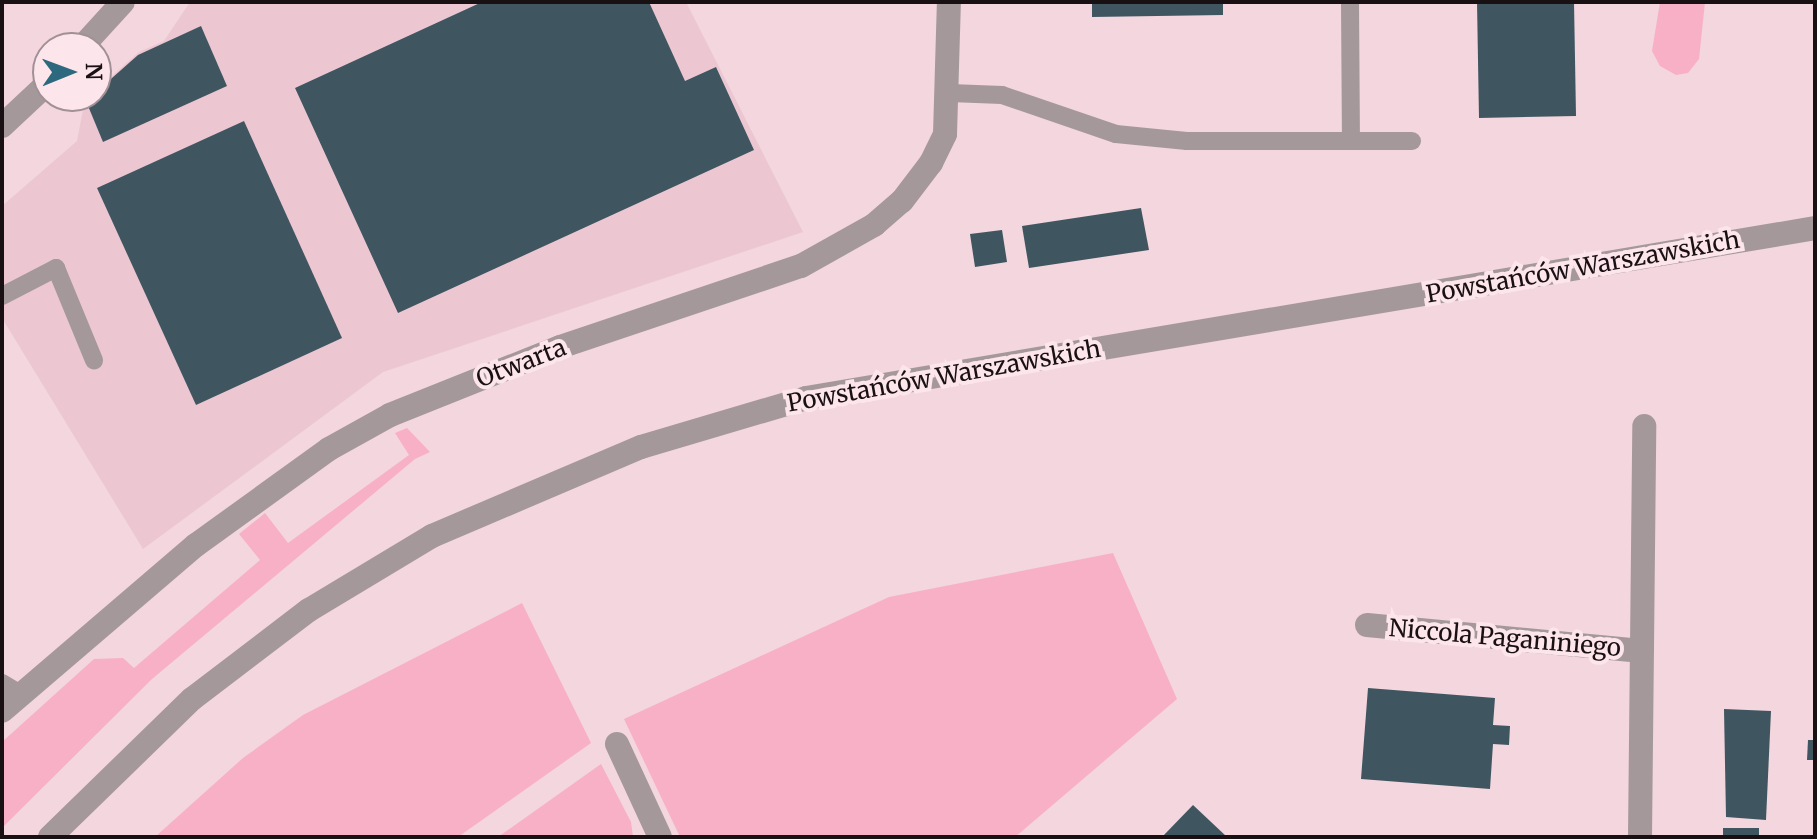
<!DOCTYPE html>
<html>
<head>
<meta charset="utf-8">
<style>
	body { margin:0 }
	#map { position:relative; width:1817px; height:839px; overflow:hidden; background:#f3d6de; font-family:Merriweather,serif }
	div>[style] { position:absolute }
	.built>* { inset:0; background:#ecc7d1 }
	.green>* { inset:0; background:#f8b0c6 }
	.building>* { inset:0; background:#3f5661 }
	.lane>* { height:18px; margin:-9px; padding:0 9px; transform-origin:9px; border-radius:9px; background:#a4989b }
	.street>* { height:24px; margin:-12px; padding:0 12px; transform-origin:12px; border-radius:12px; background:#a4989b }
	span { translate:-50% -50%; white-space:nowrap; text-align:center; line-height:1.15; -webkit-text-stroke:8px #fce5eb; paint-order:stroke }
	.street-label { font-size:24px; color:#191013 }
	.frame { position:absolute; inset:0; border:4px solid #191013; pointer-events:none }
	.north { position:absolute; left:32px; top:32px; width:80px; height:80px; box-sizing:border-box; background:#fce5eb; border:2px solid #a19095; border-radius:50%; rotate:89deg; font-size:22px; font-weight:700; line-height:32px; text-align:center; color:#191013 }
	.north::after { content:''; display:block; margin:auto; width:28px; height:36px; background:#2c697f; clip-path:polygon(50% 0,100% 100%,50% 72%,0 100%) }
</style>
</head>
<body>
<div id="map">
	<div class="built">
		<div style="clip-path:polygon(190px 2px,686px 2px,803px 232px,383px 372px,143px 549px,2px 318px,2px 206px,77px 141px,85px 100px,96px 96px,96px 90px,139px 52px,164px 41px)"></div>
	</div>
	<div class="green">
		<div style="clip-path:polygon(1660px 2px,1705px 2px,1699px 59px,1688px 73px,1676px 75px,1660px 66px,1652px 51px)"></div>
		<div style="clip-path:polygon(407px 428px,430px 452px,415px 459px,152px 679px,2px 828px,2px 742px,94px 659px,123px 658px,134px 668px,260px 560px,239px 534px,265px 513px,288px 543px,409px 455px,395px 433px)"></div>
		<div style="clip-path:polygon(1113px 553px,1177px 699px,1015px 837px,680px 837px,624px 719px,889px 597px)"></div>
		<div style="clip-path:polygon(522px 603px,591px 743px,458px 837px,155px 837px,243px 758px,303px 715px)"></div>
		<div style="clip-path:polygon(601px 764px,631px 822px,633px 837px,498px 837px)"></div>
	</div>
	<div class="building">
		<div style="clip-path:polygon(482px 2px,649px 2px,685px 81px,716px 67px,754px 150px,398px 313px,295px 88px)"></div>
		<div style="clip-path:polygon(1092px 2px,1223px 2px,1223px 15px,1092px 17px)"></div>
		<div style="clip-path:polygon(1477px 2px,1574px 2px,1576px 116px,1479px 118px)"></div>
		<div style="clip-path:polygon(201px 26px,227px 86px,103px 142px,86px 101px,138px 55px)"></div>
		<div style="clip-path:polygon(244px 121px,342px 338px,196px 405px,97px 188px)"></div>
		<div style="clip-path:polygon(1141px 208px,1149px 250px,1029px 268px,1022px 226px)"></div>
		<div style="clip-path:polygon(1002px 230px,1007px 262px,975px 267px,970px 234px)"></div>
		<div style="clip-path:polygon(1368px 688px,1495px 698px,1493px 725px,1510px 726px,1509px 745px,1493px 744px,1490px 789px,1361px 779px)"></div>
		<div style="clip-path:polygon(1724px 709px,1771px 711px,1766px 820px,1726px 817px)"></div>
		<div style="clip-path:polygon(1808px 740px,1815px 740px,1815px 760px,1807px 760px)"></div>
		<div style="clip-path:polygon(1193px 805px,1227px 837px,1162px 837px)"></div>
		<div style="clip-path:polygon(1723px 828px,1759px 828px,1759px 837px,1723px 837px)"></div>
	</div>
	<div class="lane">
		<div style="left:1350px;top:2px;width:139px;rotate:89.6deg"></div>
		<div style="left:950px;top:93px;width:52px;rotate:2.2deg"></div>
		<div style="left:1002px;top:95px;width:120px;rotate:18.9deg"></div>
		<div style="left:1116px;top:134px;width:71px;rotate:5.6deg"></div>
		<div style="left:1187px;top:141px;width:225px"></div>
		<div style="left:2px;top:296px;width:61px;rotate:-27.4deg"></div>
		<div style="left:56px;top:268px;width:100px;rotate:67.6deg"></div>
		<div style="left:2px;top:683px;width:21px;rotate:31deg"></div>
	</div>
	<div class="street">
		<div style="left:81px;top:48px;width:62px;rotate:-47.6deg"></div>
		<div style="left:2px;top:126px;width:63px;rotate:-43.1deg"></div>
		<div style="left:1367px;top:625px;width:276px;rotate:5.4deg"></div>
		<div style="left:2px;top:711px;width:255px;rotate:-40.6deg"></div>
		<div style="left:196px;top:545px;width:164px;rotate:-35.8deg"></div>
		<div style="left:329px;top:449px;width:70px;rotate:-29.1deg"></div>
		<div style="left:390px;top:415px;width:183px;rotate:-21.8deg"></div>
		<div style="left:560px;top:347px;width:254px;rotate:-18.6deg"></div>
		<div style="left:801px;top:266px;width:84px;rotate:-29.3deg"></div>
		<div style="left:874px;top:225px;width:37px;rotate:-41deg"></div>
		<div style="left:902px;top:201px;width:48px;rotate:-52.7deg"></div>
		<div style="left:931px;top:163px;width:32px;rotate:-64deg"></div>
		<div style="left:945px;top:134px;width:132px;rotate:-88.3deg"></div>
		<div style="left:617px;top:744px;width:102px;rotate:65.2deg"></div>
		<div style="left:50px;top:837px;width:198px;rotate:-44.2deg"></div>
		<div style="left:192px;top:699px;width:147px;rotate:-37.3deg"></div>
		<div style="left:309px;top:610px;width:144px;rotate:-31deg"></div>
		<div style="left:432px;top:536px;width:227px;rotate:-23.1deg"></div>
		<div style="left:641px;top:447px;width:172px;rotate:-16.5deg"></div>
		<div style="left:806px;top:398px;width:1023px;rotate:-9.56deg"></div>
		<div style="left:1640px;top:837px;width:411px;rotate:-89.4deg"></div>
	</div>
	<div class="street-label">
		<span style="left:1583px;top:267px;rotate:-10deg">Powstańców Warszawskich</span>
		<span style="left:521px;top:363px;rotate:-21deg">Otwarta</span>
		<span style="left:944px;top:376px;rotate:-10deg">Powstańców Warszawskich</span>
		<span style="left:1505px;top:638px;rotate:5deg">Niccola Paganiniego</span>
	</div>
	<div class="frame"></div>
	<div class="north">N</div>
</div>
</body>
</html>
